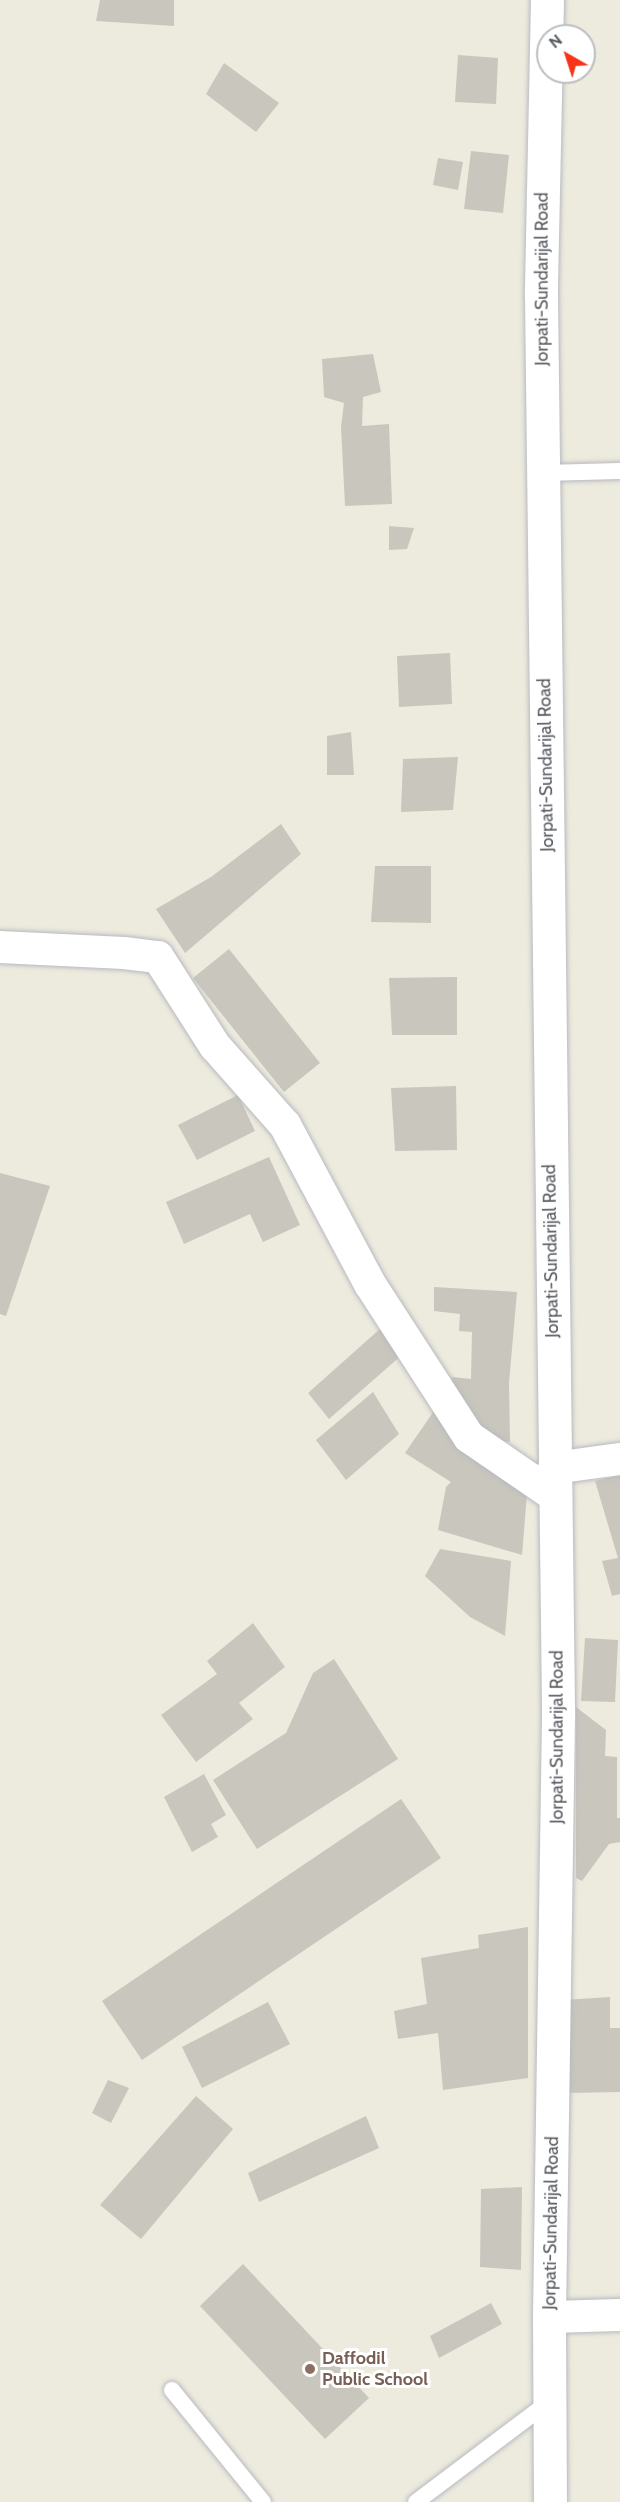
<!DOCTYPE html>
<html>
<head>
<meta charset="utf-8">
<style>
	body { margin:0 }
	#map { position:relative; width:620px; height:2502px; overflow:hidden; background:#edeade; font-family:Cabin,sans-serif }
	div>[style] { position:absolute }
	.building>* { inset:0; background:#c9c6be }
	.roads { filter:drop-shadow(0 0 2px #b7babf) drop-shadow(0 0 2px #b7babf) }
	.lane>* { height:16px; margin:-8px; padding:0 8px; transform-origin:8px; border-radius:8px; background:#fff }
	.street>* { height:32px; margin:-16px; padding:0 16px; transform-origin:16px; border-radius:16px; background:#fff }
	.secondary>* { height:33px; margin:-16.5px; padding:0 16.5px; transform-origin:16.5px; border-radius:16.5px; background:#fff }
	.dots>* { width:16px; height:16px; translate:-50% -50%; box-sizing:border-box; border:3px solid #fff; border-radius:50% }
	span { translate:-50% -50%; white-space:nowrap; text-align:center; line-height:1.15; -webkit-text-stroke:6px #fff; paint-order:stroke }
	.street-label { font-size:18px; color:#585c61 }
	.education-label { font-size:18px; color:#785e54; font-weight:700 }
	.left { translate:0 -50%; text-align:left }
	.north { position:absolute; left:536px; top:24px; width:60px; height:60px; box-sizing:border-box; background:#fff; border:2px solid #bcbec0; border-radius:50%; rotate:321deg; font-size:16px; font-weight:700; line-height:24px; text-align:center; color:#585c61 }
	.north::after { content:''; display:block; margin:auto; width:21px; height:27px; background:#f6341b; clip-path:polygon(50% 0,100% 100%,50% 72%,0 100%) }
</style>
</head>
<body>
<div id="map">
	<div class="building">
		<div style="clip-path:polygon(100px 0,174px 0,174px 26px,96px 21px)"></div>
		<div style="clip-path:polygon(458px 55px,498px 58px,496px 104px,455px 102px)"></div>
		<div style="clip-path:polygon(224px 63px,279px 103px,256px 132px,206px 94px)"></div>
		<div style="clip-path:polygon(471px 151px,509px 155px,503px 213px,464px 209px)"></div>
		<div style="clip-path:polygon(438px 158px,463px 162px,458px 190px,433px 185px)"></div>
		<div style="clip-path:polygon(373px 354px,381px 392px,363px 397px,362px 426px,389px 424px,392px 504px,345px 506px,341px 427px,344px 403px,324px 397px,322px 359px)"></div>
		<div style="clip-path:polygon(389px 526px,414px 528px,407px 549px,389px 550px)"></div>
		<div style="clip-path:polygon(450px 653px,452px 704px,399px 707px,397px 656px)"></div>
		<div style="clip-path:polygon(351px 732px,354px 775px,327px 775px,327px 736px)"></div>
		<div style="clip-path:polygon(458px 757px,453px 810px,401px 812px,403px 759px)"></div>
		<div style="clip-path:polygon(281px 824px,301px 854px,185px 953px,156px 909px,211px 877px)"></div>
		<div style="clip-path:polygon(375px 866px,431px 866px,431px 923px,371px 922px)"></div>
		<div style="clip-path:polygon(229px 949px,320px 1063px,284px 1092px,193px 978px)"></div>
		<div style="clip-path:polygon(457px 977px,457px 1035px,392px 1035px,389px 978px)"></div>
		<div style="clip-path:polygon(456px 1086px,457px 1150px,395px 1151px,391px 1088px)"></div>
		<div style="clip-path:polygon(238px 1095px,255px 1131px,197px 1160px,178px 1125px)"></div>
		<div style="clip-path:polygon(269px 1157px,300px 1225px,263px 1242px,250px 1214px,184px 1244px,166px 1202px)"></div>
		<div style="clip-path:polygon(0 1173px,50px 1186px,6px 1316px,0 1314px)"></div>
		<div style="clip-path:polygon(434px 1287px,517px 1292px,509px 1383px,510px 1442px,479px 1438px,451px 1399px,452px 1377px,471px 1379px,472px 1332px,459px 1331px,460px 1314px,434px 1311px)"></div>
		<div style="clip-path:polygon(381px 1328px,403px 1354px,329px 1419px,308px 1393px)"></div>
		<div style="clip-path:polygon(373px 1392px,399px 1434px,346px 1480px,316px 1440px)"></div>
		<div style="clip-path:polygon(436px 1408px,528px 1481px,522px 1555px,438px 1530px,446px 1487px,451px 1482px,405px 1453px)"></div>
		<div style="clip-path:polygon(620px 1475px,620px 1594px,612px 1596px,602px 1561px,618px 1558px,595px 1481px)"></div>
		<div style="clip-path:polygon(440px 1549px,511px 1561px,505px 1636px,470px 1617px,425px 1576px)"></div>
		<div style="clip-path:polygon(253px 1623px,285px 1667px,239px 1703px,253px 1719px,196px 1762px,161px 1715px,217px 1674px,207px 1661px)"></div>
		<div style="clip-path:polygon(585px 1638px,618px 1640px,615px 1702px,581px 1701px)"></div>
		<div style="clip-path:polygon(334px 1659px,398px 1759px,257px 1849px,213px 1780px,286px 1733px,313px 1673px)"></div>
		<div style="clip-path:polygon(576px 1707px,606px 1730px,605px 1756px,617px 1757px,617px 1818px,620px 1818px,620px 1842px,609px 1844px,582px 1881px,576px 1878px)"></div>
		<div style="clip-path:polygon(204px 1774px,226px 1815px,211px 1824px,218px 1837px,192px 1852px,164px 1797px)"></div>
		<div style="clip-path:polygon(401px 1799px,441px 1858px,142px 2060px,102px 2001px)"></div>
		<div style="clip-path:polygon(528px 1927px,528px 2078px,443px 2090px,438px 2033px,398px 2039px,394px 2011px,427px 2004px,421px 1958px,479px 1948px,478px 1935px)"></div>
		<div style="clip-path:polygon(610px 1997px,610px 2028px,620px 2028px,620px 2092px,568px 2093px,563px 2000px)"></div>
		<div style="clip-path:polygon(268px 2002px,290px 2044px,202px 2088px,182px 2047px)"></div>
		<div style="clip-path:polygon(108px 2080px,129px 2088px,111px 2123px,92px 2113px)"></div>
		<div style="clip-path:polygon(196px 2096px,233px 2129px,141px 2239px,100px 2205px)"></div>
		<div style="clip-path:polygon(366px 2116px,379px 2148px,259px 2202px,248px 2173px)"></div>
		<div style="clip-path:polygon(522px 2187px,521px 2270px,480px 2267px,481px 2189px)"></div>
		<div style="clip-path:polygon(243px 2264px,369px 2398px,325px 2439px,200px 2306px)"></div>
		<div style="clip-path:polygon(491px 2303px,502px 2324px,439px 2358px,430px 2336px)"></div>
	</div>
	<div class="roads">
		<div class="lane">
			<div style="left:543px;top:473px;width:77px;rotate:-1.5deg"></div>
			<div style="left:172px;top:2390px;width:144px;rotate:50.9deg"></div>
			<div style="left:416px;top:2502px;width:168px;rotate:-37deg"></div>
		</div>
		<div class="street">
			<div style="left:0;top:947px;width:124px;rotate:2.8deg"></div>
			<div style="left:124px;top:953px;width:34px;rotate:7deg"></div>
			<div style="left:158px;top:957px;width:106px;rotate:57.4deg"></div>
			<div style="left:215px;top:1046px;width:106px;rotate:48.5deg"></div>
			<div style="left:285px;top:1125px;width:180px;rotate:61.9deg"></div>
			<div style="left:370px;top:1284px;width:182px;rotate:57.1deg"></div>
			<div style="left:469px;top:1437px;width:104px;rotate:34.5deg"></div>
			<div style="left:554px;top:1468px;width:67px;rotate:-7.8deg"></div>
			<div style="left:549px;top:2317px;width:71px;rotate:-1.6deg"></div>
		</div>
		<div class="secondary">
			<div style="left:547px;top:0;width:295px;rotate:91.2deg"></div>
			<div style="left:541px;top:295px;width:1421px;rotate:89.31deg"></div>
			<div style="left:558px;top:1716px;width:601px;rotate:90.86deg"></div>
			<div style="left:549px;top:2317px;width:185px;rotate:89.7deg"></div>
		</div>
	</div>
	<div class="dots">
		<div style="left:310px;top:2369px;background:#8d6e63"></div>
	</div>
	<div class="street-label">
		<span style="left:542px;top:279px;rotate:-90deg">Jorpati-Sundarijal Road</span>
		<span style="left:546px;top:765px;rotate:-91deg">Jorpati-Sundarijal Road</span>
		<span style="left:551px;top:1251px;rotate:-91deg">Jorpati-Sundarijal Road</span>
		<span style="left:557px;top:1737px;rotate:-90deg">Jorpati-Sundarijal Road</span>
		<span style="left:551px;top:2223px;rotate:-89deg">Jorpati-Sundarijal Road</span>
	</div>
	<div class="education-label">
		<span class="left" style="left:322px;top:2369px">Daffodil<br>Public School</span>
	</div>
	<div class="north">N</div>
</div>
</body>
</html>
